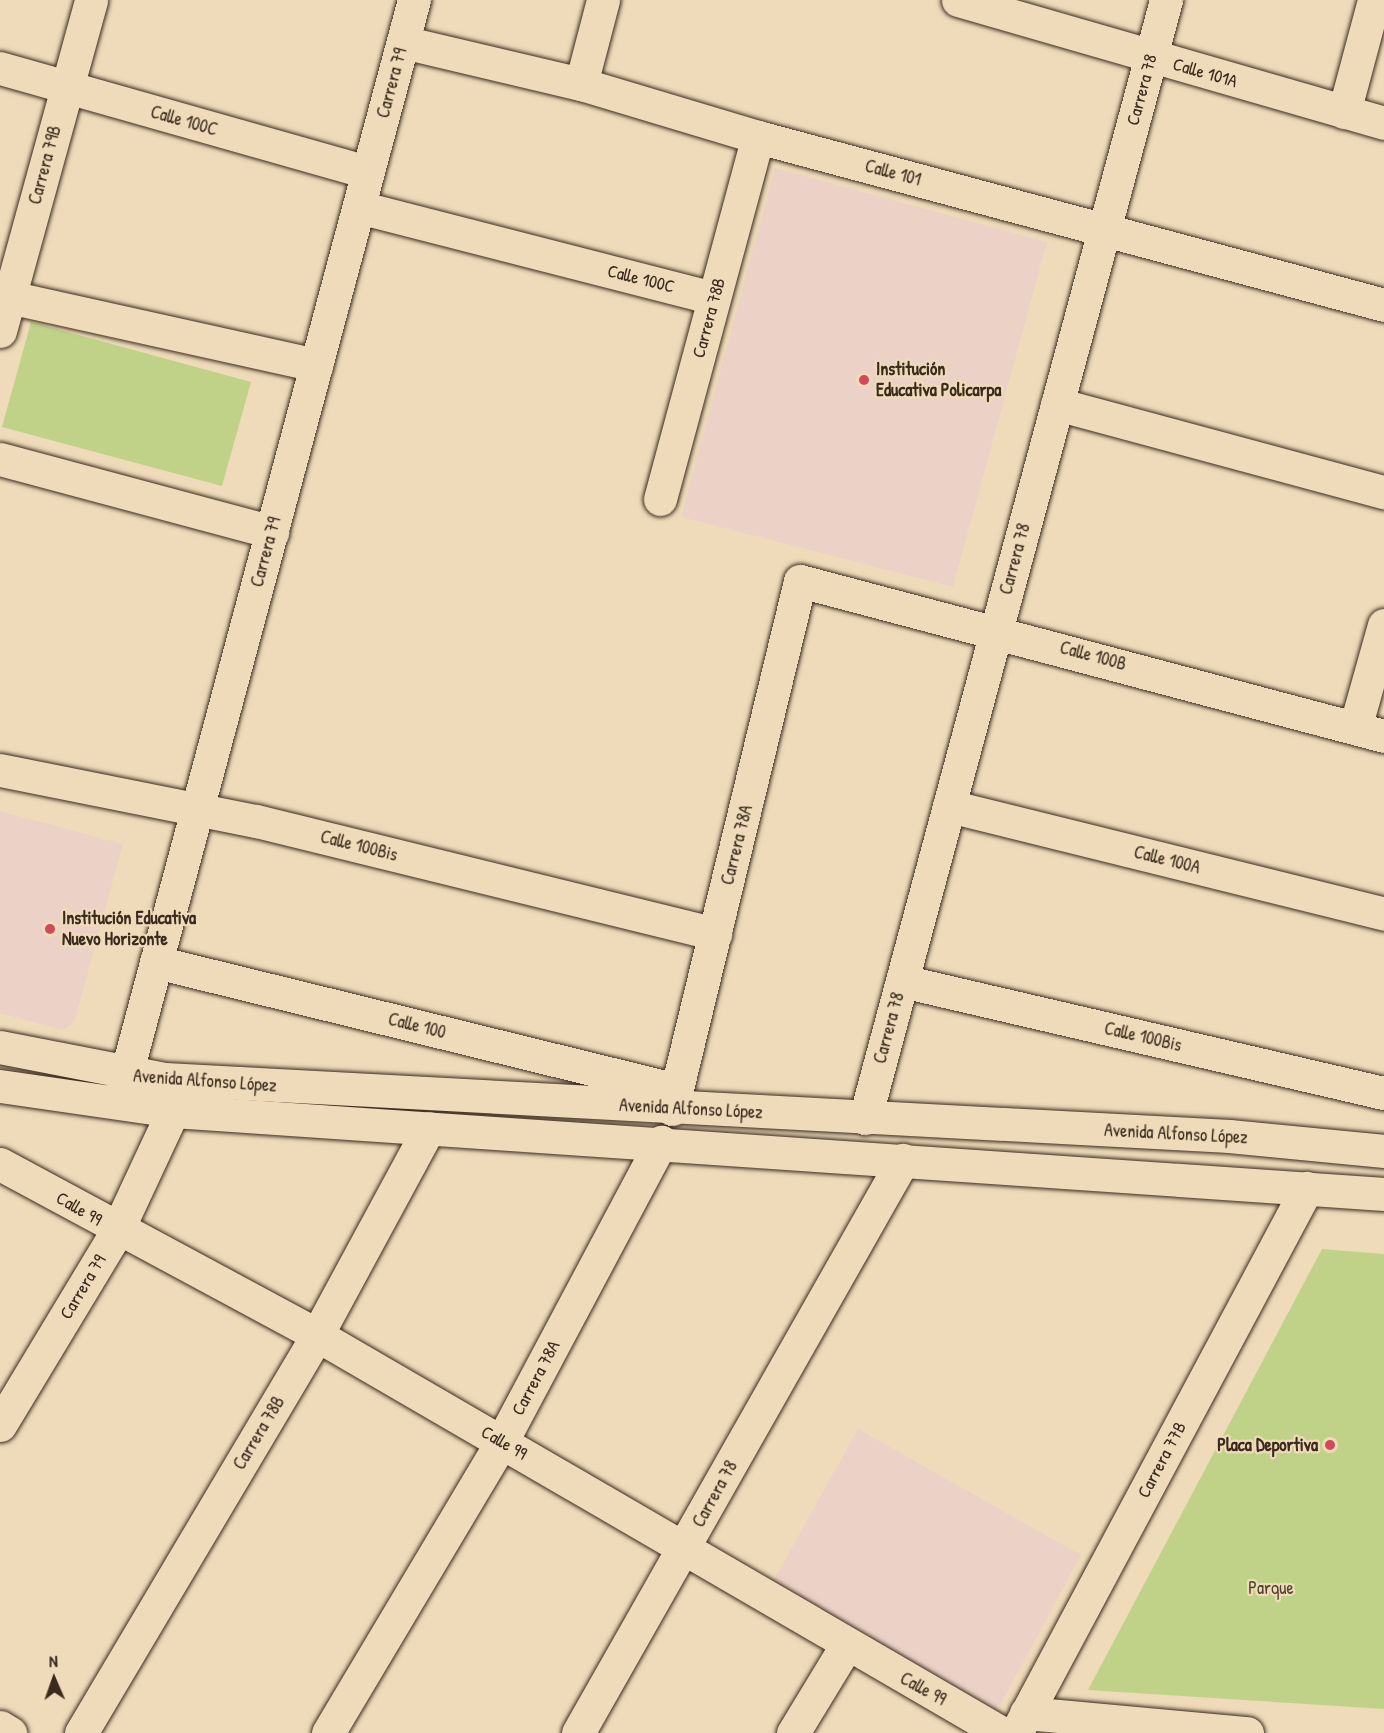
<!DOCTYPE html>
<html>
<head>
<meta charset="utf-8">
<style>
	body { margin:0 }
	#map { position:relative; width:1384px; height:1733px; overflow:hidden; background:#efdbb9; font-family:"Patrick Hand",sans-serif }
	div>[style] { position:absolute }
	.built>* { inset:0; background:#ecd2c6 }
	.green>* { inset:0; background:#c0d288 }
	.roads { filter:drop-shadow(0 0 2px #3b2a1e) drop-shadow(0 0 2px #3b2a1e) }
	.minor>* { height:33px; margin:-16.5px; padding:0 16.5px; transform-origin:16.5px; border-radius:16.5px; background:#efdbb9 }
	.dots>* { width:16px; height:16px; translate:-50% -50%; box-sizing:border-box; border:3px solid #efdbb9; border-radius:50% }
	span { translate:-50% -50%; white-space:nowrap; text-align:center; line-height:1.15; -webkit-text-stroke:4.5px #efdbb9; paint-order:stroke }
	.street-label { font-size:18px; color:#3b2a1e }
	.poi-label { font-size:18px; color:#3b2a1e; font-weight:700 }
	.left { translate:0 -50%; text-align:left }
	.right { translate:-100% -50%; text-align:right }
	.park-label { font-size:18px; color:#4f432e }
	.north { position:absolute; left:24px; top:1649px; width:60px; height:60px; -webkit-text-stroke:4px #efdbb9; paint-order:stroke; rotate:358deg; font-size:16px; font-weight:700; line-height:24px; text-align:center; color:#3b2a1e }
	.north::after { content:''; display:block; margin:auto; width:21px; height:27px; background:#3b2a1e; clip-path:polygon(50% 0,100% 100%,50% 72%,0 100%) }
</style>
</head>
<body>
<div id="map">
	<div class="built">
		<div style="clip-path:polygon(775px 168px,1047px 242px,953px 587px,681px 517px)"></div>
		<div style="clip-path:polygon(0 811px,123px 844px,74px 1023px,62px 1030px,0 1013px)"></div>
		<div style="clip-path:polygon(858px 1429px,1081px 1555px,996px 1713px,771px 1585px)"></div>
	</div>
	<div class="green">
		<div style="clip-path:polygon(31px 322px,251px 382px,222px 486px,2px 427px)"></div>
		<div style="clip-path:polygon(1322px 1249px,1384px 1254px,1384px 1709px,1088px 1690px)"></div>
	</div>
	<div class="roads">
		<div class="minor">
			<div style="left:958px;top:0;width:443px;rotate:16.1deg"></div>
			<div style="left:403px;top:42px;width:183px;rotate:13.3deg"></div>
			<div style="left:581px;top:84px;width:185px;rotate:16.7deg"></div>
			<div style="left:758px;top:137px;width:648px;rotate:15.02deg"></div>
			<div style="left:0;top:68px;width:382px;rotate:15.8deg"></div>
			<div style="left:581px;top:84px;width:87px;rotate:-75.3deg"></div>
			<div style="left:1344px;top:112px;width:116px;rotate:-75deg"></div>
			<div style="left:359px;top:207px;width:366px;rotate:14.4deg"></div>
			<div style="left:0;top:295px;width:324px;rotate:12.5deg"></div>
			<div style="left:0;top:331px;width:343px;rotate:-74.6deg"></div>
			<div style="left:1057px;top:404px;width:339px;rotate:15.1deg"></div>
			<div style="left:0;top:459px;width:282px;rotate:15deg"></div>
			<div style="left:660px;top:499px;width:375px;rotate:-74.9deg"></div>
			<div style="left:1355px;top:728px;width:107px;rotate:-74.3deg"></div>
			<div style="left:0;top:770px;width:261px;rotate:11.3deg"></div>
			<div style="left:256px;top:821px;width:473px;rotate:13.8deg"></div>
			<div style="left:949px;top:806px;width:448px;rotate:13.9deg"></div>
			<div style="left:156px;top:962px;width:536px;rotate:13.8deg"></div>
			<div style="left:902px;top:981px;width:495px;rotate:13.1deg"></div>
			<div style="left:0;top:1047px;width:168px;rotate:11deg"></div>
			<div style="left:165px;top:1079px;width:1066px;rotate:3.07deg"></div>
			<div style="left:1229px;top:1136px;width:156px;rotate:5.5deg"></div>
			<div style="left:0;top:1086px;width:175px;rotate:8.2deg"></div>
			<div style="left:173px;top:1111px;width:1214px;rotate:3.92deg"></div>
			<div style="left:120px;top:1097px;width:1136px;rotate:-75deg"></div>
			<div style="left:672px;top:1109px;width:543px;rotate:-76.37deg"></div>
			<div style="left:800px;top:581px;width:604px;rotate:14.86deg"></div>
			<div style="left:865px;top:1118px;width:1158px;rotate:-74.93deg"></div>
			<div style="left:0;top:1164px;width:360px;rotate:28.3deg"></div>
			<div style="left:317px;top:1335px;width:792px;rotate:30.16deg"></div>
			<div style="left:0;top:1425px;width:227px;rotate:-58.9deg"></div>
			<div style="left:117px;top:1231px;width:132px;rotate:-65deg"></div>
			<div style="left:1026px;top:1713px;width:222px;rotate:5.2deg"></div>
			<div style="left:0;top:1727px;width:12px;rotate:31deg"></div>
			<div style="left:81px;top:1733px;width:463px;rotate:-59.3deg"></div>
			<div style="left:317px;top:1335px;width:235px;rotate:-61.6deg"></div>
			<div style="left:328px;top:1733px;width:340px;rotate:-59.2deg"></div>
			<div style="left:502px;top:1441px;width:339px;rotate:-62deg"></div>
			<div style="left:578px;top:1733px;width:659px;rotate:-60.44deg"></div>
			<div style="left:793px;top:1733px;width:102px;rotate:-58.7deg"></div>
			<div style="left:1016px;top:1733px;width:618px;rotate:-61.9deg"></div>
		</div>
	</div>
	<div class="dots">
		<div style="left:864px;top:380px;background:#d1495b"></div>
		<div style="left:50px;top:929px;background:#d1495b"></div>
		<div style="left:1330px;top:1445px;background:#d1495b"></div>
	</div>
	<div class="street-label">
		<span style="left:1205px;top:73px;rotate:16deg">Calle 101A</span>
		<span style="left:392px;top:83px;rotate:-75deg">Carrera 79</span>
		<span style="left:1142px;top:90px;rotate:-75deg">Carrera 78</span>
		<span style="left:184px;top:121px;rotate:16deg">Calle 100C</span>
		<span style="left:45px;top:165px;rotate:-75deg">Carrera 79B</span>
		<span style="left:893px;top:173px;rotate:15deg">Calle 101</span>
		<span style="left:641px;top:279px;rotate:14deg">Calle 100C</span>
		<span style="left:709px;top:318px;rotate:-75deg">Carrera 78B</span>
		<span style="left:266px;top:552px;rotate:-75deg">Carrera 79</span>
		<span style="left:1015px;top:559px;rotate:-75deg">Carrera 78</span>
		<span style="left:1093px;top:656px;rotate:15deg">Calle 100B</span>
		<span style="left:737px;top:845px;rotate:-76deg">Carrera 78A</span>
		<span style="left:359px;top:846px;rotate:14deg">Calle 100Bis</span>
		<span style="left:1167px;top:860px;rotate:14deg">Calle 100A</span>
		<span style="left:417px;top:1026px;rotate:14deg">Calle 100</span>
		<span style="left:889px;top:1028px;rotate:-75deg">Carrera 78</span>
		<span style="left:1143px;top:1037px;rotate:13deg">Calle 100Bis</span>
		<span style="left:205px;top:1081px;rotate:4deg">Avenida Alfonso López</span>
		<span style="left:691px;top:1109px;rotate:3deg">Avenida Alfonso López</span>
		<span style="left:1176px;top:1134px;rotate:3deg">Avenida Alfonso López</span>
		<span style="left:79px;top:1209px;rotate:30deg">Calle 99</span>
		<span style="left:83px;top:1287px;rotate:-59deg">Carrera 79</span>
		<span style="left:536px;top:1378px;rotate:-62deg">Carrera 78A</span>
		<span style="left:259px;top:1433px;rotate:-59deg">Carrera 78B</span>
		<span style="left:504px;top:1443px;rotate:30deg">Calle 99</span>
		<span style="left:1162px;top:1460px;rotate:-62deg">Carrera 77B</span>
		<span style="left:715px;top:1494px;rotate:-61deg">Carrera 78</span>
		<span style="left:923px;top:1689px;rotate:29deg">Calle 99</span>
	</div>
	<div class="poi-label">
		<span class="left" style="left:876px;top:380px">Institución<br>Educativa Policarpa</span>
		<span class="left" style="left:62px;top:929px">Institución Educativa<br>Nuevo Horizonte</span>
		<span class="right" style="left:1318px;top:1445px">Placa Deportiva</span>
	</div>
	<div class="park-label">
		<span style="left:1271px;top:1588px">Parque</span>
	</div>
	<div class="north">N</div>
</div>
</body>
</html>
